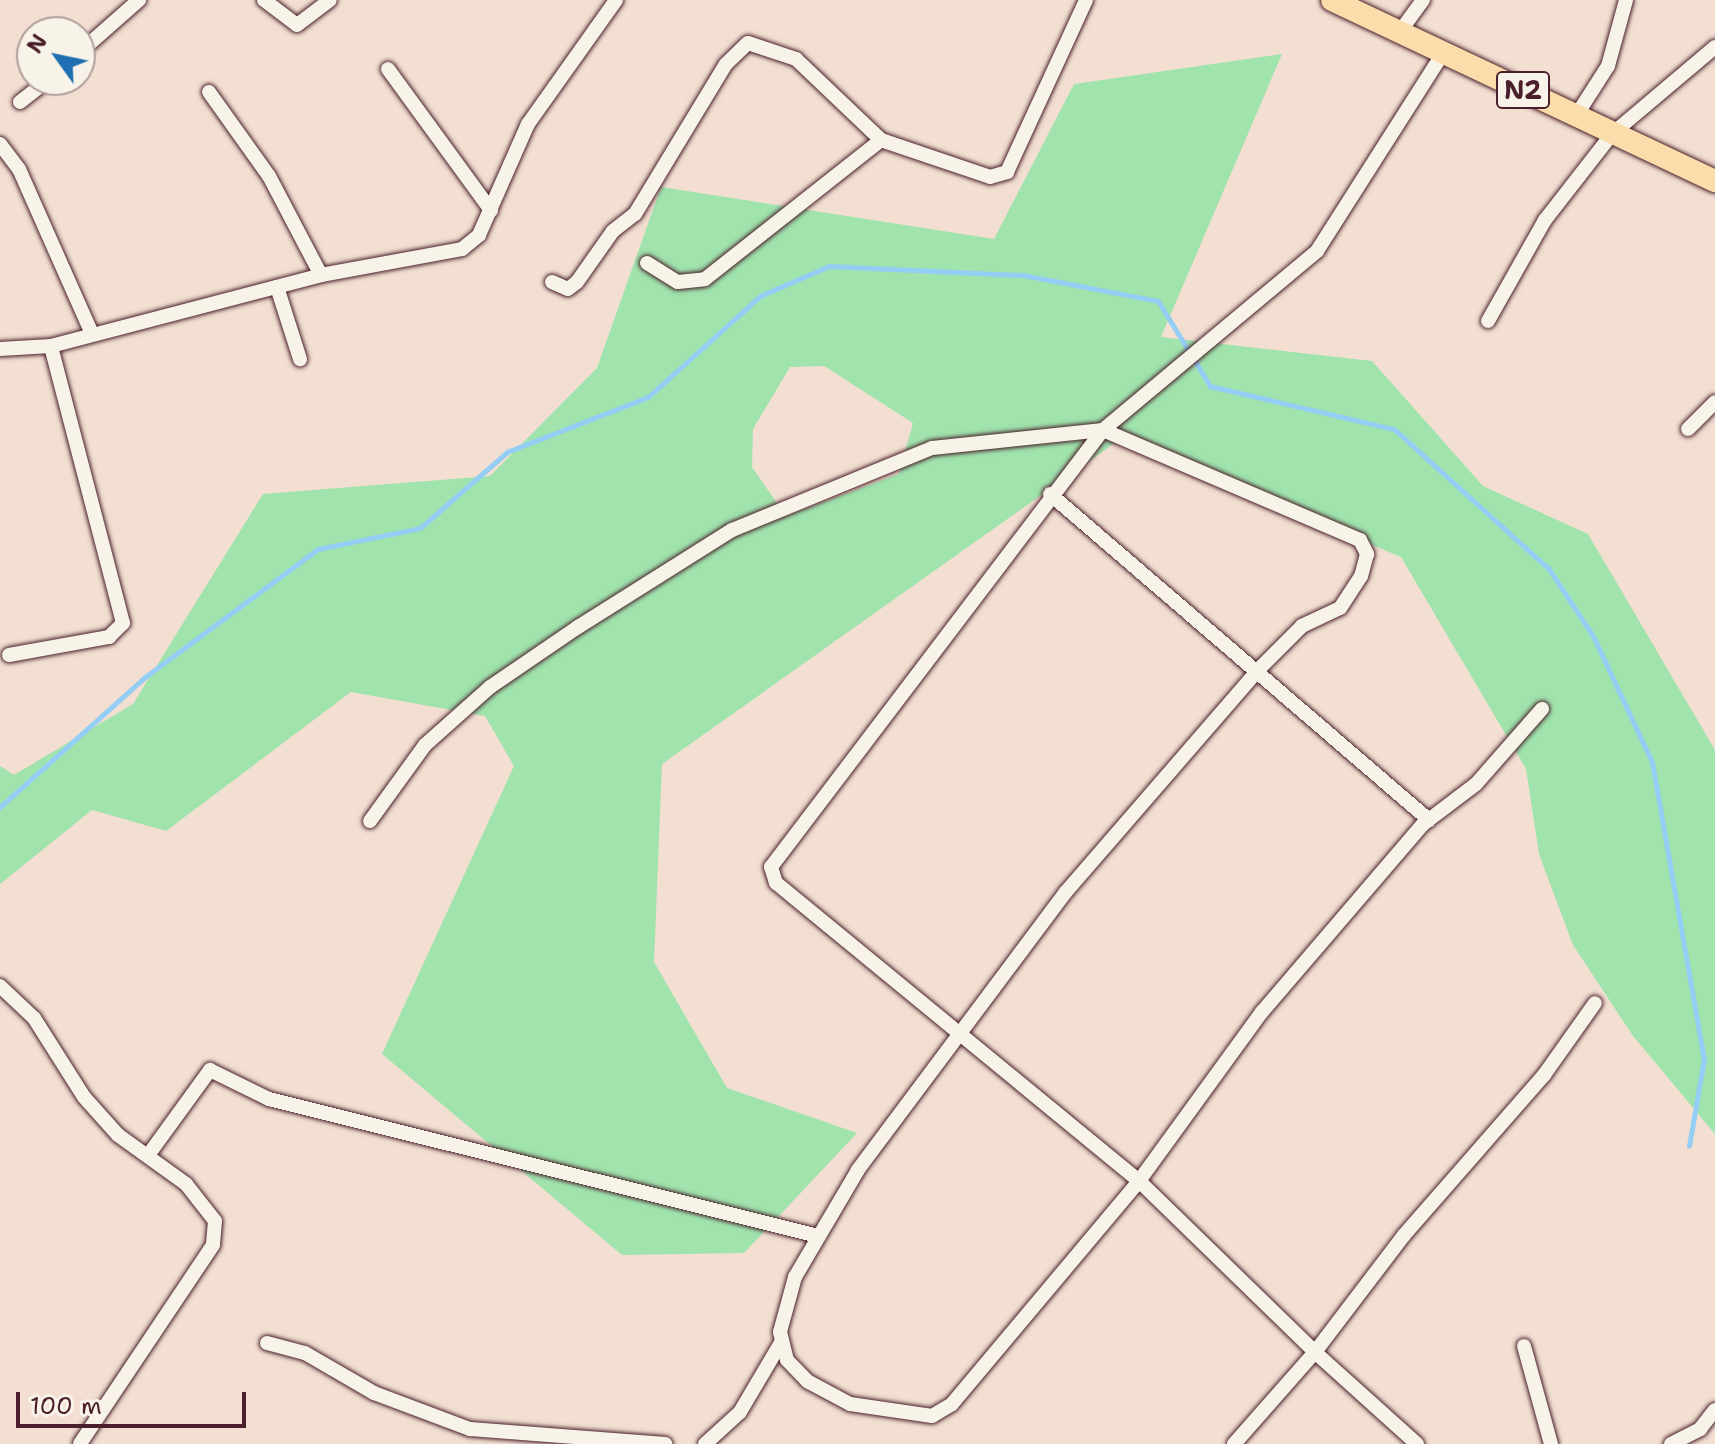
<!DOCTYPE html>
<html>
<head>
<meta charset="utf-8">
<style>
	body { margin:0 }
	#map { position:relative; width:1715px; height:1444px; overflow:hidden; background:#f2dfd1; font-family:"Shantell Sans",sans-serif }
	div>[style] { position:absolute }
	.green>* { inset:0; background:#a0e3ad }
	.stream>* { height:5px; margin:-2.5px; padding:0 2.5px; transform-origin:2.5px; border-radius:2.5px; background:#95cef5 }
	.roads { filter:drop-shadow(0 0 2px #4a1f2b) drop-shadow(0 0 2px #4a1f2b) }
	.minor>* { height:14px; margin:-7px; padding:0 7px; transform-origin:7px; border-radius:7px; background:#f7f3e8 }
	.trunk>* { height:22px; margin:-11px; padding:0 11px; transform-origin:11px; border-radius:11px; background:#fbddab }
	span { translate:-50% -50%; white-space:nowrap; text-align:center; line-height:1.15; -webkit-text-stroke:7px #f7f3e8; paint-order:stroke }
	.shield-label span { padding:2px 6px; background:#f7f3e8; border:2px solid; border-radius:6px; -webkit-text-stroke-width:0 }
	.shield-label { font-size:26px; color:#4a1f2b; font-weight:700 }
	.north { position:absolute; left:16px; top:16px; width:80px; height:80px; box-sizing:border-box; background:#f7f3e8; border:2px solid #b29e9c; border-radius:50%; rotate:303deg; font-size:22px; font-weight:700; line-height:32px; text-align:center; color:#4a1f2b }
	.north::after { content:''; display:block; margin:auto; width:28px; height:36px; background:#1f6fb2; clip-path:polygon(50% 0,100% 100%,50% 72%,0 100%) }
	.scale { position:absolute; left:16px; top:1392px; width:230px; height:36px; box-sizing:border-box; border:4px solid #4a1f2b; border-top:0; padding-left:10px; font-size:24px; line-height:28px; white-space:nowrap; color:#4a1f2b; -webkit-text-stroke:6px #f7f3e8; paint-order:stroke }
</style>
</head>
<body>
<div id="map">
	<div class="green">
		<div style="clip-path:polygon(evenodd,1282px 54px,1161px 337px,1372px 361px,1483px 486px,1588px 534px,1715px 750px,1715px 1134px,1633px 1036px,1573px 945px,1539px 854px,1526px 769px,1401px 557px,1119px 440px,662px 764px,654px 962px,727px 1088px,857px 1133px,744px 1253px,622px 1255px,382px 1054px,514px 766px,485px 716px,351px 692px,166px 831px,92px 810px,0 884px,0 766px,14px 775px,133px 704px,263px 494px,490px 476px,597px 368px,661px 187px,994px 239px,1074px 84px,1282px 54px,824px 366px,913px 423px,899px 474px,786px 516px,752px 467px,753px 429px,790px 367px,824px 366px)"></div>
	</div>
	<div class="stream">
		<div style="left:0;top:807px;width:195px;rotate:-41.9deg"></div>
		<div style="left:145px;top:677px;width:215px;rotate:-36.5deg"></div>
		<div style="left:318px;top:549px;width:104px;rotate:-11.6deg"></div>
		<div style="left:420px;top:528px;width:116px;rotate:-41.1deg"></div>
		<div style="left:507px;top:452px;width:151px;rotate:-21.3deg"></div>
		<div style="left:648px;top:397px;width:151px;rotate:-42deg"></div>
		<div style="left:760px;top:296px;width:75px;rotate:-23.5deg"></div>
		<div style="left:829px;top:266px;width:194px;rotate:2.7deg"></div>
		<div style="left:1023px;top:275px;width:137px;rotate:10.9deg"></div>
		<div style="left:1158px;top:301px;width:100px;rotate:58.5deg"></div>
		<div style="left:1210px;top:386px;width:189px;rotate:13.2deg"></div>
		<div style="left:1394px;top:429px;width:209px;rotate:42.1deg"></div>
		<div style="left:1549px;top:569px;width:80px;rotate:56.7deg"></div>
		<div style="left:1593px;top:636px;width:139px;rotate:64.9deg"></div>
		<div style="left:1652px;top:762px;width:302px;rotate:80.1deg"></div>
		<div style="left:1704px;top:1059px;width:88px;rotate:99.8deg"></div>
	</div>
	<div class="roads">
		<div class="minor">
			<div style="left:264px;top:0;width:41px;rotate:37.1deg"></div>
			<div style="left:297px;top:25px;width:41px;rotate:-37.1deg"></div>
			<div style="left:1399px;top:33px;width:41px;rotate:-54deg"></div>
			<div style="left:80px;top:52px;width:79px;rotate:-41.4deg"></div>
			<div style="left:388px;top:69px;width:175px;rotate:53.9deg"></div>
			<div style="left:209px;top:92px;width:103px;rotate:54.5deg"></div>
			<div style="left:269px;top:176px;width:112px;rotate:62.3deg"></div>
			<div style="left:20px;top:102px;width:36px;rotate:-38deg"></div>
			<div style="left:1576px;top:116px;width:59px;rotate:-57.4deg"></div>
			<div style="left:1608px;top:66px;width:68px;rotate:-74.7deg"></div>
			<div style="left:0;top:144px;width:31px;rotate:53deg"></div>
			<div style="left:19px;top:169px;width:180px;rotate:66.1deg"></div>
			<div style="left:647px;top:263px;width:36px;rotate:32deg"></div>
			<div style="left:678px;top:282px;width:27px;rotate:-6deg"></div>
			<div style="left:705px;top:279px;width:224px;rotate:-38.3deg"></div>
			<div style="left:881px;top:140px;width:115px;rotate:18.7deg"></div>
			<div style="left:990px;top:177px;width:18px;rotate:-16deg"></div>
			<div style="left:1007px;top:172px;width:189px;rotate:-65.3deg"></div>
			<div style="left:552px;top:282px;width:17px;rotate:24deg"></div>
			<div style="left:568px;top:289px;width:11px;rotate:-38deg"></div>
			<div style="left:577px;top:282px;width:62px;rotate:-54.8deg"></div>
			<div style="left:613px;top:231px;width:28px;rotate:-38deg"></div>
			<div style="left:635px;top:214px;width:175px;rotate:-58.8deg"></div>
			<div style="left:726px;top:64px;width:30px;rotate:-44deg"></div>
			<div style="left:748px;top:43px;width:51px;rotate:18.4deg"></div>
			<div style="left:796px;top:59px;width:117px;rotate:43.6deg"></div>
			<div style="left:277px;top:287px;width:76px;rotate:72.3deg"></div>
			<div style="left:1488px;top:321px;width:116px;rotate:-60.6deg"></div>
			<div style="left:1545px;top:220px;width:109px;rotate:-52.1deg"></div>
			<div style="left:1612px;top:134px;width:135px;rotate:-40.2deg"></div>
			<div style="left:0;top:349px;width:51px;rotate:-3.4deg"></div>
			<div style="left:51px;top:346px;width:279px;rotate:-14.7deg"></div>
			<div style="left:321px;top:275px;width:143px;rotate:-10.4deg"></div>
			<div style="left:462px;top:249px;width:22px;rotate:-39deg"></div>
			<div style="left:479px;top:235px;width:121px;rotate:-66.2deg"></div>
			<div style="left:528px;top:124px;width:152px;rotate:-54.6deg"></div>
			<div style="left:1688px;top:429px;width:38px;rotate:-45deg"></div>
			<div style="left:1050px;top:494px;width:500px;rotate:40.7deg"></div>
			<div style="left:9px;top:655px;width:102px;rotate:-10.2deg"></div>
			<div style="left:109px;top:637px;width:20px;rotate:-45deg"></div>
			<div style="left:123px;top:623px;width:286px;rotate:-104.6deg"></div>
			<div style="left:370px;top:821px;width:94px;rotate:-54.1deg"></div>
			<div style="left:425px;top:745px;width:87px;rotate:-41.7deg"></div>
			<div style="left:490px;top:687px;width:107px;rotate:-34.3deg"></div>
			<div style="left:578px;top:627px;width:182px;rotate:-32.2deg"></div>
			<div style="left:732px;top:530px;width:216px;rotate:-22.3deg"></div>
			<div style="left:932px;top:448px;width:172px;rotate:-6deg"></div>
			<div style="left:1103px;top:430px;width:280px;rotate:23.2deg"></div>
			<div style="left:1360px;top:540px;width:16px;rotate:63deg"></div>
			<div style="left:1367px;top:554px;width:23px;rotate:105deg"></div>
			<div style="left:1361px;top:576px;width:38px;rotate:123deg"></div>
			<div style="left:1340px;top:608px;width:42px;rotate:154.7deg"></div>
			<div style="left:1302px;top:626px;width:61px;rotate:135deg"></div>
			<div style="left:1259px;top:669px;width:296px;rotate:130.9deg"></div>
			<div style="left:1065px;top:893px;width:346px;rotate:126.8deg"></div>
			<div style="left:858px;top:1170px;width:124px;rotate:120.5deg"></div>
			<div style="left:795px;top:1277px;width:57px;rotate:105.3deg"></div>
			<div style="left:780px;top:1332px;width:29px;rotate:76deg"></div>
			<div style="left:787px;top:1360px;width:29px;rotate:46deg"></div>
			<div style="left:807px;top:1381px;width:49px;rotate:28.1deg"></div>
			<div style="left:850px;top:1404px;width:83px;rotate:8.3deg"></div>
			<div style="left:932px;top:1416px;width:23px;rotate:-31deg"></div>
			<div style="left:952px;top:1404px;width:291px;rotate:-50deg"></div>
			<div style="left:1139px;top:1181px;width:209px;rotate:-54deg"></div>
			<div style="left:1262px;top:1012px;width:246px;rotate:-49.4deg"></div>
			<div style="left:1422px;top:825px;width:68px;rotate:-37.2deg"></div>
			<div style="left:1476px;top:784px;width:100px;rotate:-48.7deg"></div>
			<div style="left:0;top:986px;width:47px;rotate:43.3deg"></div>
			<div style="left:34px;top:1018px;width:93px;rotate:57.7deg"></div>
			<div style="left:84px;top:1097px;width:51px;rotate:48.2deg"></div>
			<div style="left:118px;top:1135px;width:84px;rotate:35.8deg"></div>
			<div style="left:186px;top:1184px;width:47px;rotate:51.9deg"></div>
			<div style="left:215px;top:1221px;width:24px;rotate:95deg"></div>
			<div style="left:213px;top:1245px;width:239px;rotate:123.8deg"></div>
			<div style="left:149px;top:1154px;width:104px;rotate:-54deg"></div>
			<div style="left:210px;top:1070px;width:66px;rotate:26.2deg"></div>
			<div style="left:269px;top:1099px;width:566px;rotate:14.01deg"></div>
			<div style="left:267px;top:1343px;width:39px;rotate:15deg"></div>
			<div style="left:305px;top:1353px;width:80px;rotate:30.1deg"></div>
			<div style="left:374px;top:1393px;width:103px;rotate:20.6deg"></div>
			<div style="left:470px;top:1429px;width:196px;rotate:4.4deg"></div>
			<div style="left:1524px;top:1346px;width:102px;rotate:74.6deg"></div>
			<div style="left:705px;top:1444px;width:47px;rotate:-42.4deg"></div>
			<div style="left:740px;top:1412px;width:82px;rotate:-59.4deg"></div>
			<div style="left:1234px;top:1444px;width:123px;rotate:-48.6deg"></div>
			<div style="left:1315px;top:1352px;width:245px;rotate:-135.8deg"></div>
			<div style="left:1139px;top:1181px;width:470px;rotate:-140.6deg"></div>
			<div style="left:776px;top:883px;width:17px;rotate:-107deg"></div>
			<div style="left:771px;top:867px;width:549px;rotate:-52.78deg"></div>
			<div style="left:1103px;top:430px;width:279px;rotate:-39.9deg"></div>
			<div style="left:1317px;top:251px;width:236px;rotate:-57.5deg"></div>
			<div style="left:1417px;top:1444px;width:137px;rotate:-138deg"></div>
			<div style="left:1315px;top:1352px;width:147px;rotate:-52.7deg"></div>
			<div style="left:1404px;top:1235px;width:213px;rotate:-48.8deg"></div>
			<div style="left:1544px;top:1075px;width:88px;rotate:-54.7deg"></div>
			<div style="left:1671px;top:1444px;width:33px;rotate:-27deg"></div>
			<div style="left:1700px;top:1429px;width:24px;rotate:-52deg"></div>
		</div>
		<div class="trunk">
			<div style="left:1332px;top:0;width:424px;rotate:25.3deg"></div>
		</div>
	</div>
	<div class="shield-label">
		<span style="left:1523px;top:90px">N2</span>
	</div>
	<div class="north">N</div>
	<div class="scale">100 m</div>
</div>
</body>
</html>
